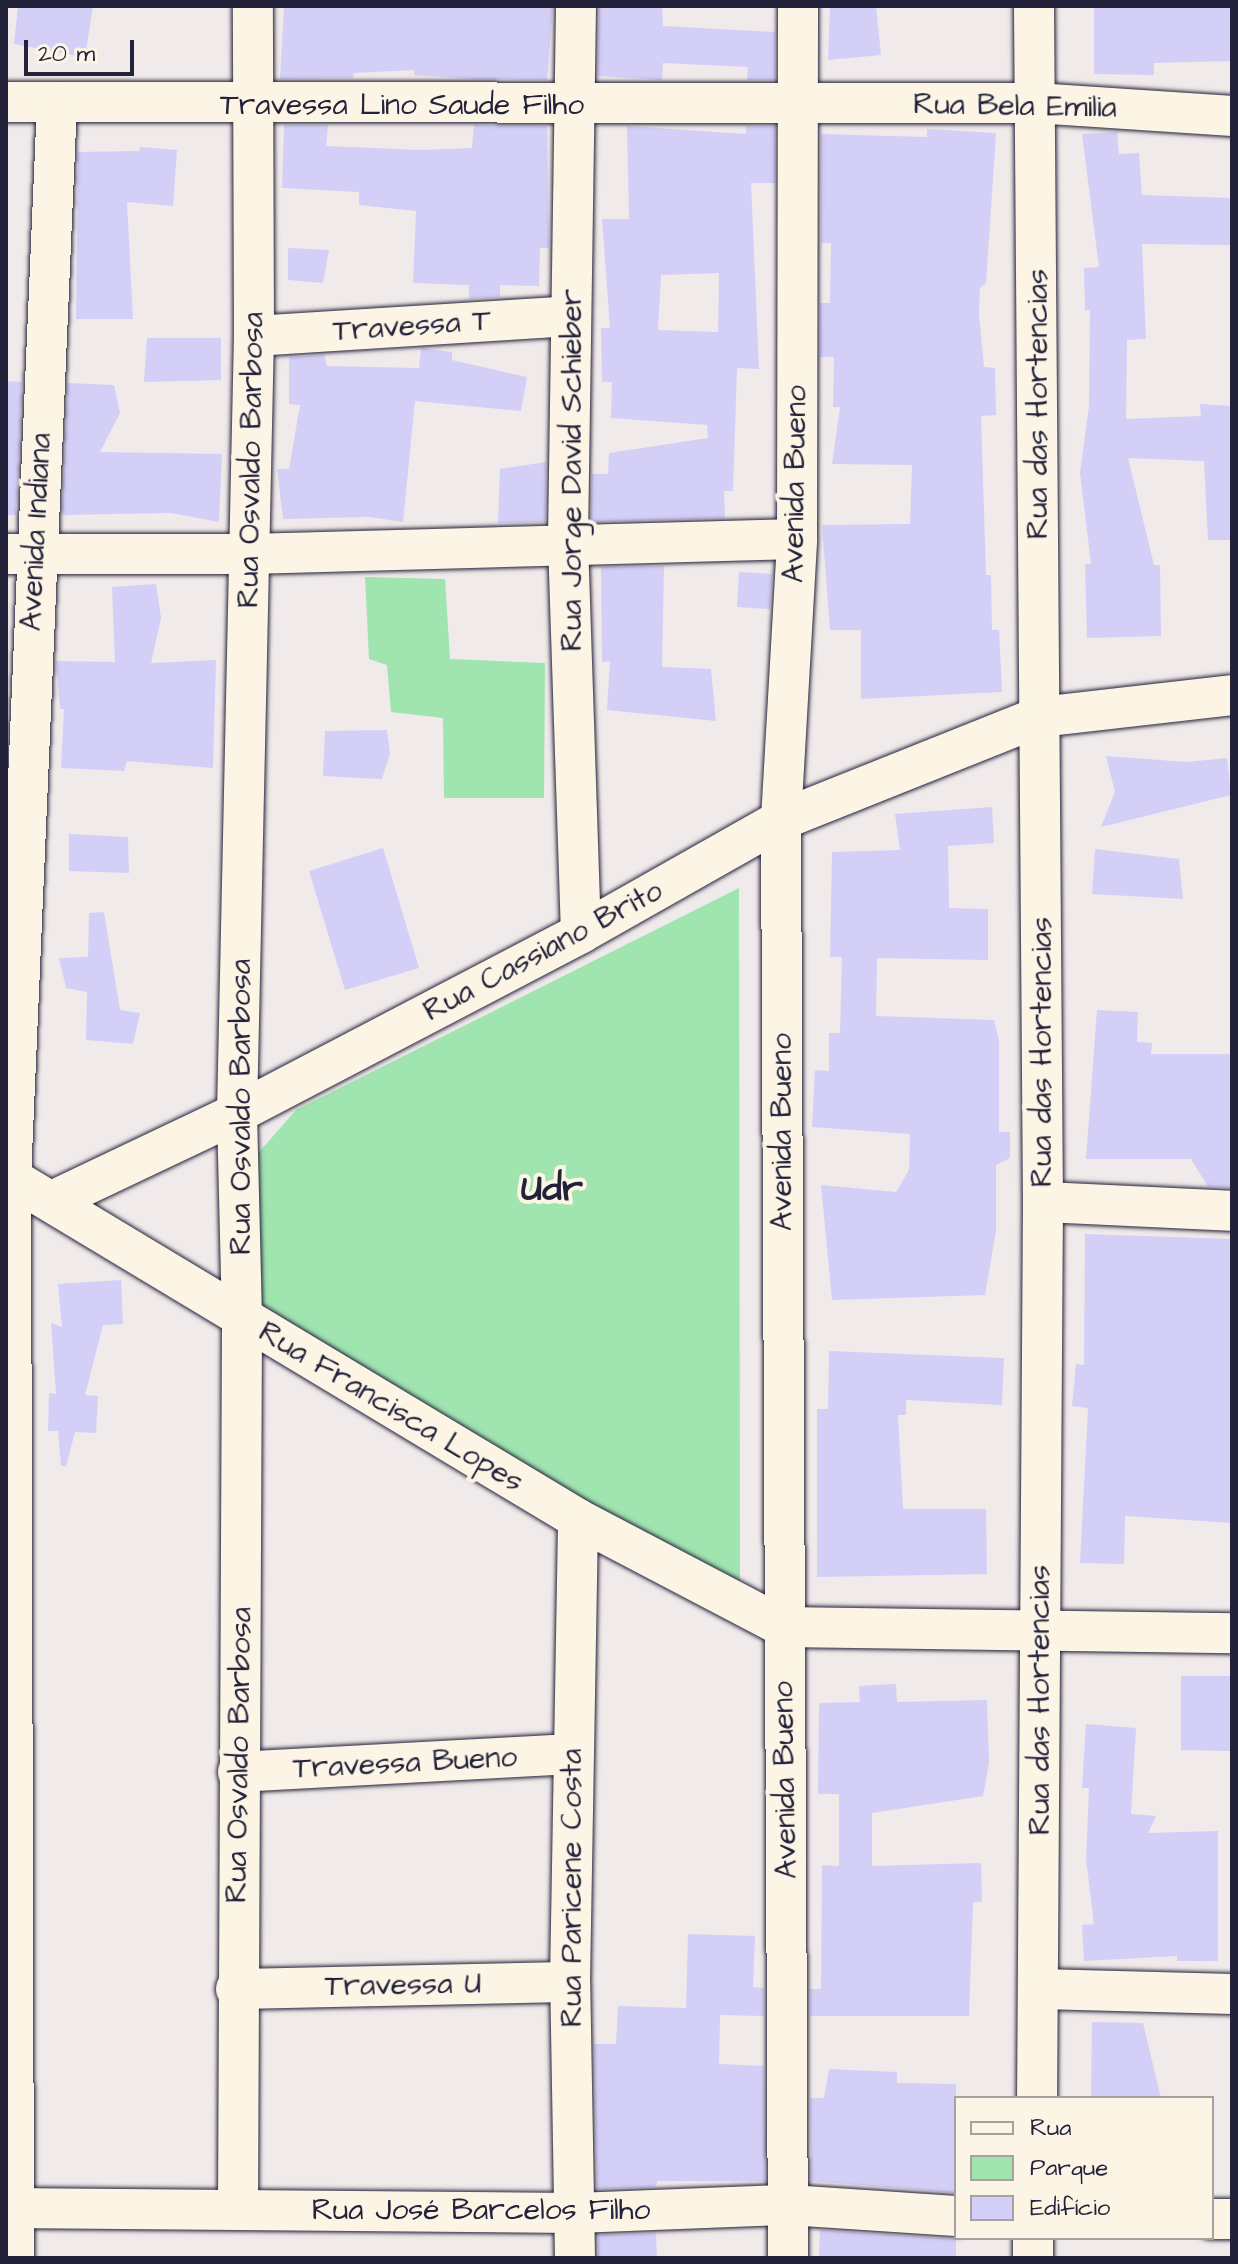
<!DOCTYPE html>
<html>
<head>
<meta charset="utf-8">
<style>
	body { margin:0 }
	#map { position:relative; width:1238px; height:2264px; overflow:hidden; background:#f0eaea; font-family:"Architects Daughter",sans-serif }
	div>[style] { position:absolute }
	.green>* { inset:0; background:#a0e4b0 }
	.building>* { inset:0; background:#d4cff7 }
	.roads { filter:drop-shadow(0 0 2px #22223b) drop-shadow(0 0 2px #22223b) }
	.street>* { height:40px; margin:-20px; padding:0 20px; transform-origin:20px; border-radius:20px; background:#fcf5e5 }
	span { translate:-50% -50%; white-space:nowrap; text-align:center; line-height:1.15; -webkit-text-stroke:8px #fcf5e5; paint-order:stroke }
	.street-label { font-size:30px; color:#22223b }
	.district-label { font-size:38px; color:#22223b; font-weight:700 }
	.frame { position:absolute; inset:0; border:8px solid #22223b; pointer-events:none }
	.legend { position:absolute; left:954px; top:2096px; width:260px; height:144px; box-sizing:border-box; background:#fcf5e5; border:2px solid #a5a1a1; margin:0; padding:10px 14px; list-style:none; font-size:24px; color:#22223b }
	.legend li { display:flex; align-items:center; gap:16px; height:40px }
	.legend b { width:40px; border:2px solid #a5a1a1 }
	.scale { position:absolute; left:24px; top:40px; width:110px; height:36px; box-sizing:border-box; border:4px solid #22223b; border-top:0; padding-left:10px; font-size:24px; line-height:28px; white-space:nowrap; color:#22223b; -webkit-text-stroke:6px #fcf5e5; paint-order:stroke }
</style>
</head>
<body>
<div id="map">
	<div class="green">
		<div style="clip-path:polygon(365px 577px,445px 579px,450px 659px,545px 663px,544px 798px,444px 798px,443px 718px,391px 712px,387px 665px,369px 659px)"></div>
		<div style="clip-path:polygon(739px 888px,740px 1587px,257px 1315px,252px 1160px,296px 1110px)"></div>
	</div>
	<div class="building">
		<div style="clip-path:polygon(18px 6px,93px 6px,85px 57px,14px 44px)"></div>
		<div style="clip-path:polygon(284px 6px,553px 6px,547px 80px,472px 79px,414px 75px,414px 70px,353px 73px,354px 78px,280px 79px)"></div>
		<div style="clip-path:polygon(599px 6px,662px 6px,663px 26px,775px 32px,775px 80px,747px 80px,748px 67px,663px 63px,662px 80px,598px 76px)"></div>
		<div style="clip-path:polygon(830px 6px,876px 6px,881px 55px,828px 60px)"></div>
		<div style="clip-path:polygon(1094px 6px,1232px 6px,1232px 61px,1154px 63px,1154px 75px,1094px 74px)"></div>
		<div style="clip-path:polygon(284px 125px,328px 125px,326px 146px,420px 150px,472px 148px,474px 125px,547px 126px,549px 248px,540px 248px,539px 286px,500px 285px,500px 297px,469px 299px,469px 285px,413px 283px,416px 211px,359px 205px,359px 192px,282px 188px)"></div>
		<div style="clip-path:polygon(evenodd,627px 126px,746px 134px,746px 126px,775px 126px,775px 183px,751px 183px,759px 369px,737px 368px,733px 491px,724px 491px,725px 518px,591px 522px,592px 474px,608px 474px,609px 453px,708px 438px,707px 425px,611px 418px,612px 382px,602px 382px,601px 328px,610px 328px,602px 219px,629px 219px,627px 126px,719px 273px,718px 332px,658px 330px,661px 275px,719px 273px)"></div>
		<div style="clip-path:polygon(927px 129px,996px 133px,986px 283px,980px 288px,979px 314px,984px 367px,995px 368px,996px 415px,981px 416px,986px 575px,991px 575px,992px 630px,999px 630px,1002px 692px,861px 699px,861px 630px,830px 630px,822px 525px,910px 524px,912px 465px,832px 464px,840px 407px,833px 407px,834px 357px,820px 357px,820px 303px,830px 303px,831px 243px,821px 243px,821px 134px,927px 137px)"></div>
		<div style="clip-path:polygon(1117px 132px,1119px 154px,1139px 153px,1142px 195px,1232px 198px,1232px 245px,1142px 244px,1146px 339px,1127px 340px,1126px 419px,1201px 416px,1200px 404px,1232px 406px,1232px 540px,1208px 540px,1204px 461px,1128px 458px,1154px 565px,1160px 565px,1161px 636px,1087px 638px,1085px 564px,1091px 564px,1080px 473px,1089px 406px,1090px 310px,1085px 310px,1084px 268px,1099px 267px,1082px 134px)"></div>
		<div style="clip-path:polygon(140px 147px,177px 150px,173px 206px,127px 202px,133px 319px,76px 319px,78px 152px,139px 151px)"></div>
		<div style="clip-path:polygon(288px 248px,329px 250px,323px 283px,288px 280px)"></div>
		<div style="clip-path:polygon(147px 338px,221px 338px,221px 380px,144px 382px)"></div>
		<div style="clip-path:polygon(421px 348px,452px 352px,452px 360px,527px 377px,521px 411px,415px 401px,403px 522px,370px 517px,283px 519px,277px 469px,289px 469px,300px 405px,289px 404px,289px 357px,324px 355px,327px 366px,419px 368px)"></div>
		<div style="clip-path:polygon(6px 381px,22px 382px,16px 515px,6px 515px)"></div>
		<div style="clip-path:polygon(68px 383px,114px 385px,120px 413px,100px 452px,222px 454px,219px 522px,171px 513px,62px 515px)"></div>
		<div style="clip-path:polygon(546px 462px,545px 522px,498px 523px,500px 469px)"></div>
		<div style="clip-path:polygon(664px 566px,662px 667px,711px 669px,716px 721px,607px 710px,610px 661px,602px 662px,601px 567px)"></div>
		<div style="clip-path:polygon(739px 572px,772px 574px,770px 609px,737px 607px)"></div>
		<div style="clip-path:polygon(156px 584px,161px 618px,151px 663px,216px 660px,213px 768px,127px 761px,124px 771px,61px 768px,64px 709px,60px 709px,56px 661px,115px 662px,112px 587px)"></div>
		<div style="clip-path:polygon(387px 730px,390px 754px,382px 779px,323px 776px,325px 731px)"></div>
		<div style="clip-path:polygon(1106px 756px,1187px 762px,1227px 758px,1231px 795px,1101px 827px,1115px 792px)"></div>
		<div style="clip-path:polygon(992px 807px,994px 843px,948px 846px,949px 908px,988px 909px,988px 960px,877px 958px,876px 1016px,994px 1020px,999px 1041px,999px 1132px,1010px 1132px,1010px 1158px,996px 1165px,996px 1231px,985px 1295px,832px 1300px,821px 1185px,896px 1192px,909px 1170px,910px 1134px,812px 1127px,815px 1070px,829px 1071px,829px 1033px,840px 1033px,842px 957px,830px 957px,832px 852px,900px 850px,895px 814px)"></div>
		<div style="clip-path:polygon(69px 834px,128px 837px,129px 873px,69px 871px)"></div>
		<div style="clip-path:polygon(383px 848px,419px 968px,345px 990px,309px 871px)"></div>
		<div style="clip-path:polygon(1095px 849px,1179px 859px,1183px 899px,1092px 894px)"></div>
		<div style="clip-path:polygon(104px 912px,120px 1010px,140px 1013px,133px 1044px,86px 1040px,87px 992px,66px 988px,59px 958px,88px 957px,89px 913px)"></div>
		<div style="clip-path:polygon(1097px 1010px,1138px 1012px,1137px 1042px,1152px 1043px,1151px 1054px,1232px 1054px,1232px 1188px,1208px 1187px,1191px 1159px,1086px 1159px)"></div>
		<div style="clip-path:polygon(1085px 1234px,1232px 1239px,1232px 1523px,1125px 1516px,1124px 1564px,1080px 1563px,1088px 1408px,1072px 1406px,1076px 1364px,1084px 1365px)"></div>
		<div style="clip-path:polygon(121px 1280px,123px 1324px,103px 1325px,85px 1395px,98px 1396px,96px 1433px,75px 1432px,66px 1466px,61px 1466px,58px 1431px,48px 1431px,49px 1393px,56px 1394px,51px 1323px,62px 1327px,58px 1284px)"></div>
		<div style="clip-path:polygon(829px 1351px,1004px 1358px,1002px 1405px,906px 1400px,906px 1415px,898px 1415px,903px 1509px,986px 1509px,987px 1574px,817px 1577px,817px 1409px,828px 1409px)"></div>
		<div style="clip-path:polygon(1181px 1676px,1232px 1676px,1232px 1751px,1181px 1750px)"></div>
		<div style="clip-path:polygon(896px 1684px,897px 1702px,987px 1700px,989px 1763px,983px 1796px,872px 1813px,872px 1866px,981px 1863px,982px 1902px,973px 1902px,969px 2016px,810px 2016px,810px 1989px,821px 1989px,822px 1865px,839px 1866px,839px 1794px,818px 1794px,819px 1703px,860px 1702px,859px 1686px)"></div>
		<div style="clip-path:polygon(1086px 1724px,1136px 1728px,1131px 1814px,1156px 1816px,1148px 1833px,1218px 1831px,1218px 1961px,1177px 1961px,1177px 1956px,1084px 1961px,1082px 1925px,1094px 1924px,1086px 1859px,1089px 1788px,1082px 1788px)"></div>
		<div style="clip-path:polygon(688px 1934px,755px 1936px,753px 1987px,764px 1988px,764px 2016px,720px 2015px,719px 2064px,764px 2066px,765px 2181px,658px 2181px,655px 2187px,597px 2189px,594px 2044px,616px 2044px,618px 2006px,686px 2008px)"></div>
		<div style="clip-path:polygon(1092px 2022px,1143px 2023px,1161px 2098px,1091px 2098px)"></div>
		<div style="clip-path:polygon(829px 2069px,897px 2072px,897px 2083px,956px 2084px,956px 2193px,811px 2181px,810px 2098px,824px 2098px)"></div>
		<div style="clip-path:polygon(820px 2230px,956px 2239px,956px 2257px,819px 2258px)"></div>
		<div style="clip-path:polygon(656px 2233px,657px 2258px,598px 2258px,598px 2235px)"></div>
	</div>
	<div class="roads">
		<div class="street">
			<div style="left:576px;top:6px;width:536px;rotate:90.86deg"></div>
			<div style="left:568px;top:542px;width:391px;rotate:88.1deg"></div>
			<div style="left:1034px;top:6px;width:1196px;rotate:89.57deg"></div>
			<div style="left:1043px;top:1202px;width:896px;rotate:90.38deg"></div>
			<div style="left:6px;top:102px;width:1030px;rotate:0.06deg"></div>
			<div style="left:1036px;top:103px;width:196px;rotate:3.8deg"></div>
			<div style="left:254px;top:336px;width:317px;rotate:-3.6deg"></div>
			<div style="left:6px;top:554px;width:243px"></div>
			<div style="left:249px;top:554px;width:548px;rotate:-1.57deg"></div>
			<div style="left:6px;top:1175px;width:667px;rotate:31.02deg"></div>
			<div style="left:578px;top:1519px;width:233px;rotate:27.7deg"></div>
			<div style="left:784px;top:1627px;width:448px;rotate:0.8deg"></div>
			<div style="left:52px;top:1201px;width:205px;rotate:-25.4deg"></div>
			<div style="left:237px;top:1113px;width:388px;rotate:-27.6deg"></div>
			<div style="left:581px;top:933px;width:230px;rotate:-29.5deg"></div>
			<div style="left:781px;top:820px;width:278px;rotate:-21.8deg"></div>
			<div style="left:1039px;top:717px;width:194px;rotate:-6.5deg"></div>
			<div style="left:1043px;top:1202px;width:189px;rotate:2.7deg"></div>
			<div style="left:238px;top:1772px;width:333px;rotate:-3.1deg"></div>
			<div style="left:236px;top:1989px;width:334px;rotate:-1.2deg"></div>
			<div style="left:1041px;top:1989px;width:191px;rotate:1.5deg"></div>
			<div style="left:6px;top:2208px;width:570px;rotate:0.5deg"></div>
			<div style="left:576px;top:2213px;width:213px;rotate:-2.2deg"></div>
			<div style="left:789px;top:2205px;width:167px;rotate:3.8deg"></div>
			<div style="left:238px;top:2209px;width:891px;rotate:-89.74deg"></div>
			<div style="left:242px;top:1318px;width:205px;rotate:-91.4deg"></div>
			<div style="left:237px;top:1113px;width:777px;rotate:-88.75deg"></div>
			<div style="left:254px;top:336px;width:330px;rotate:-90.2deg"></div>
			<div style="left:1212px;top:2219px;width:20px"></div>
			<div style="left:1033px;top:2238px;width:20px;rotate:90deg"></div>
			<div style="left:14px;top:2258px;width:1080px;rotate:-90.16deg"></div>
			<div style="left:11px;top:1178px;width:1077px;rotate:-87.55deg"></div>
			<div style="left:575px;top:2258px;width:276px;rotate:-91deg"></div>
			<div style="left:570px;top:1982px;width:463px;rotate:-89deg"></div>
			<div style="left:788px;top:2258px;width:1438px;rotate:-90.28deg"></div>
			<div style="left:781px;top:820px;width:281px;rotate:-86.7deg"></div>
			<div style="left:797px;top:539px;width:533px;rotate:-89.89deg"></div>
		</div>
	</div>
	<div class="street-label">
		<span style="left:402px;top:105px">Travessa Lino Saude Filho</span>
		<span style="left:1015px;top:106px;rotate:1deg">Rua Bela Emilia</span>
		<span style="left:412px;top:326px;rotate:-4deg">Travessa T</span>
		<span style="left:1038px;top:404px;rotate:-90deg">Rua das Hortencias</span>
		<span style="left:251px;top:460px;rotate:-89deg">Rua Osvaldo Barbosa</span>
		<span style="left:572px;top:470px;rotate:-90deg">Rua Jorge David Schieber</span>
		<span style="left:795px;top:484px;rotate:-89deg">Avenida Bueno</span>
		<span style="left:36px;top:532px;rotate:-87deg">Avenida Indiana</span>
		<span style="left:543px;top:951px;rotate:-28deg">Rua Cassiano Brito</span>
		<span style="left:1042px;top:1052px;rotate:-90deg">Rua das Hortencias</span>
		<span style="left:241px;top:1107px;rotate:-90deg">Rua Osvaldo Barbosa</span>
		<span style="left:782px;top:1132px;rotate:-90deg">Avenida Bueno</span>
		<span style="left:391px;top:1407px;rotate:31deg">Rua Francisca Lopes</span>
		<span style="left:1040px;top:1700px;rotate:-90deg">Rua das Hortencias</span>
		<span style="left:239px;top:1755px;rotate:-89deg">Rua Osvaldo Barbosa</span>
		<span style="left:405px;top:1763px;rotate:-3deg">Travessa Bueno</span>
		<span style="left:785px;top:1780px;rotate:-91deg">Avenida Bueno</span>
		<span style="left:572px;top:1888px;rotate:-90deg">Rua Paricene Costa</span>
		<span style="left:403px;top:1985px;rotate:-1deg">Travessa U</span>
		<span style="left:481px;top:2210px">Rua José Barcelos Filho</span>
	</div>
	<div class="district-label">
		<span style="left:552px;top:1190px">Udr</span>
	</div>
	<div class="frame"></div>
	<ul class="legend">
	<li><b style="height:10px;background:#fcf5e5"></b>Rua</li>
	<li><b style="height:22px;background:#a0e4b0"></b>Parque</li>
	<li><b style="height:22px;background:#d4cff7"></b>Edifício</li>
	</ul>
	<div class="scale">20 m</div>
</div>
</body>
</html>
